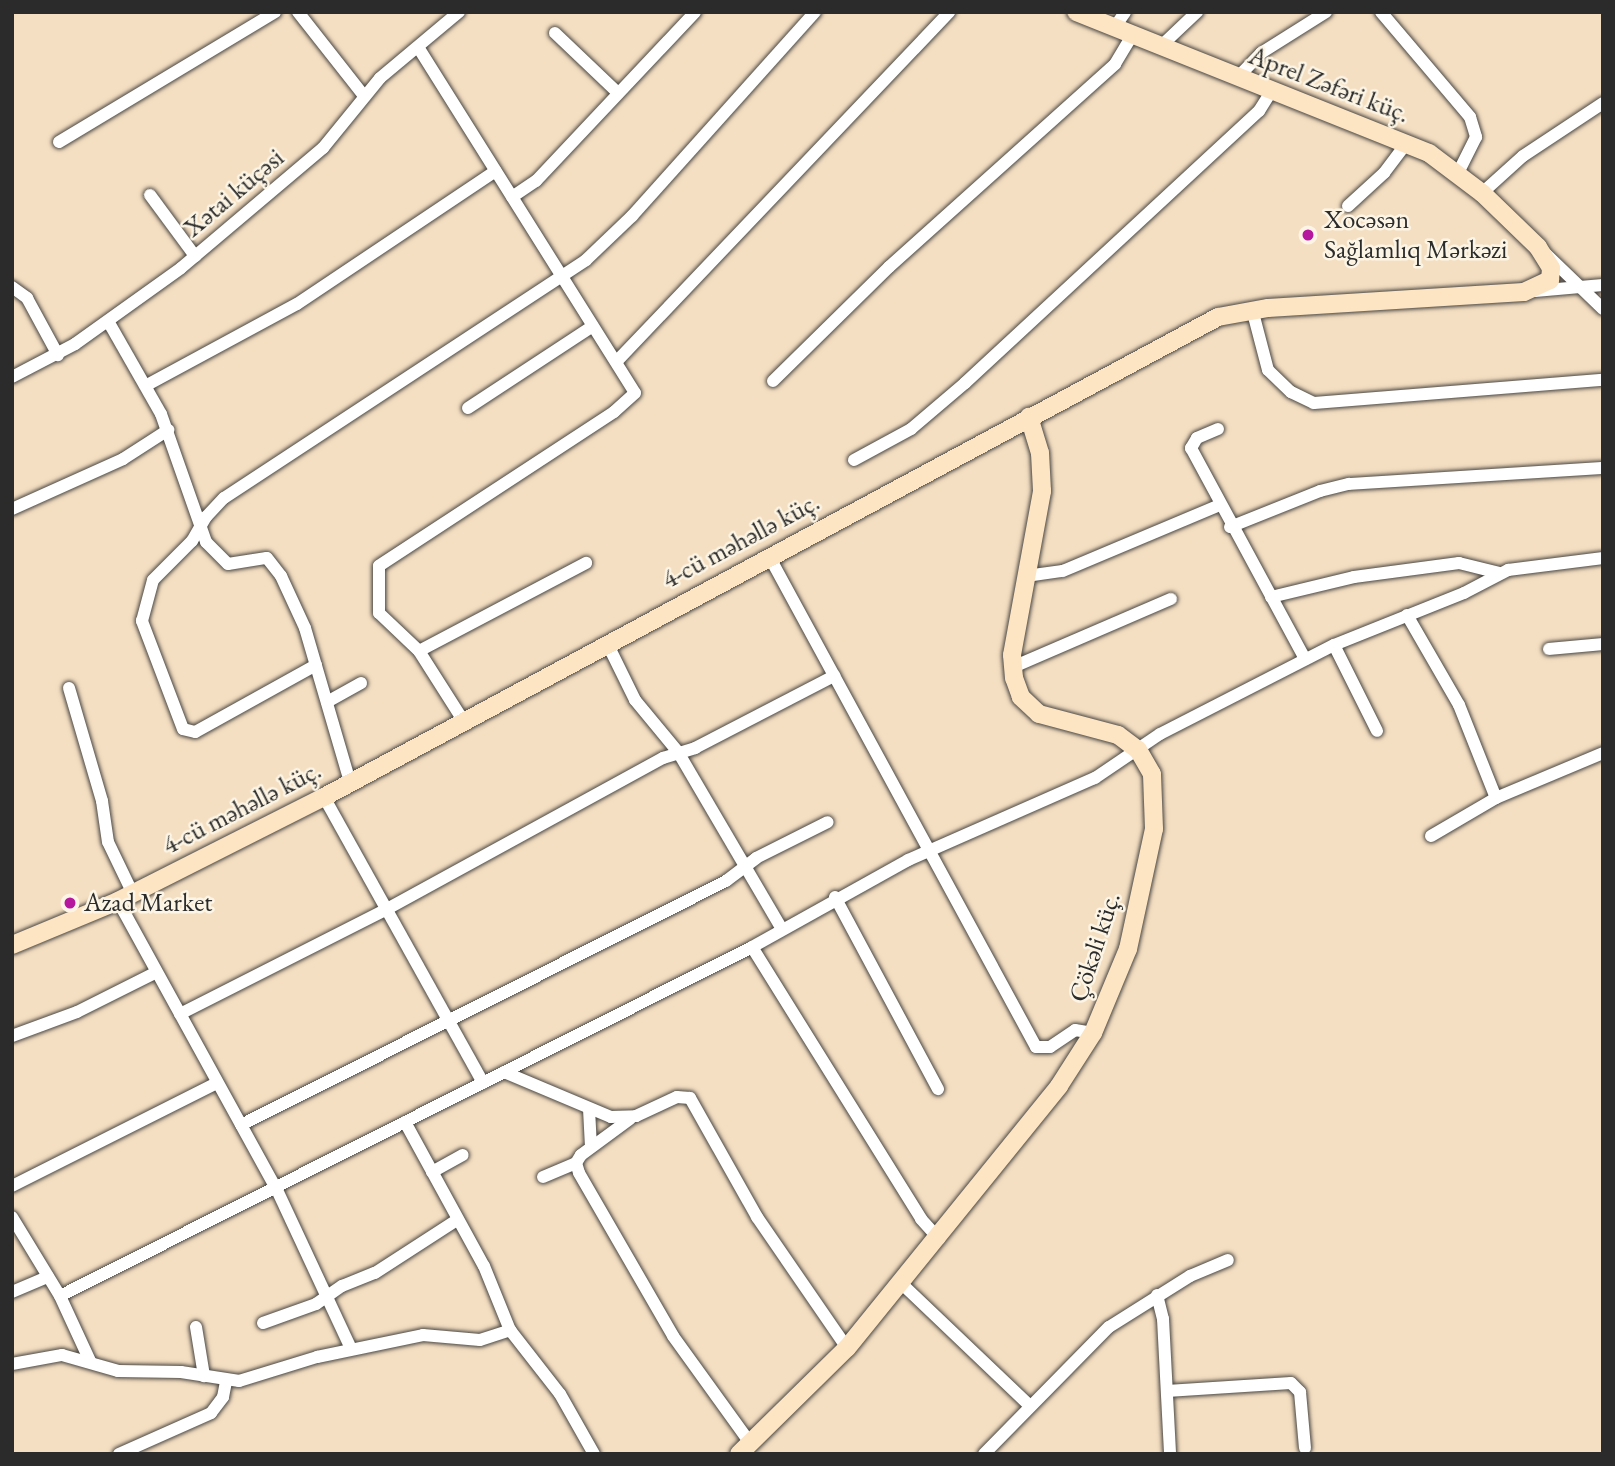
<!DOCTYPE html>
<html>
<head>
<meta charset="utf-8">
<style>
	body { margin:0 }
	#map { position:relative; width:1615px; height:1466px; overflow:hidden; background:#f5dfc2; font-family:"EB Garamond",serif }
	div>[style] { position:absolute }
	.roads { filter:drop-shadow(0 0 2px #494642) drop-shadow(0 0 2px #494642) }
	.street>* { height:12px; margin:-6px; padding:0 6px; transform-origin:6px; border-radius:6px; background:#fff }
	.secondary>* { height:18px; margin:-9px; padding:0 9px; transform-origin:9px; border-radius:9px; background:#fde5c4 }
	.dots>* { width:19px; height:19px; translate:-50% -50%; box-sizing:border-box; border:4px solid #fcf5e5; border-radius:50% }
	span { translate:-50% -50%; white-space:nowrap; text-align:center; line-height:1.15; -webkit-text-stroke:5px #fcf5e5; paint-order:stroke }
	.street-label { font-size:26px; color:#2b2b2b }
	.poi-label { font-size:26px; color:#2b2b2b }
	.left { translate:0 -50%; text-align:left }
	.frame { position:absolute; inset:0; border:14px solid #2b2b2b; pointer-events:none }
</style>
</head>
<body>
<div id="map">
	<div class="roads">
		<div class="street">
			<div style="left:298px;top:12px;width:107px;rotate:51.8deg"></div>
			<div style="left:1381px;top:12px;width:138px;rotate:49.7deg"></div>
			<div style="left:1470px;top:117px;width:21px;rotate:73deg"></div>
			<div style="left:1476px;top:137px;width:40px;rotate:116.6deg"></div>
			<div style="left:1114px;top:28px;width:19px;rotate:-55deg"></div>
			<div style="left:555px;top:33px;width:87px;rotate:43.6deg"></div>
			<div style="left:418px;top:47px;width:408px;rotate:57.9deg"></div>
			<div style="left:635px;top:393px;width:28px;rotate:138deg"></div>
			<div style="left:614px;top:412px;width:281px;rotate:146.8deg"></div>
			<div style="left:379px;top:566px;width:47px;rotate:90deg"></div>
			<div style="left:379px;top:613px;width:55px;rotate:43.5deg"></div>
			<div style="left:419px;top:651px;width:82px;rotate:57.5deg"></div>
			<div style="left:1160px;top:47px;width:51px;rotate:-43.4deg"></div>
			<div style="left:1237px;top:78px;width:35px;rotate:-46deg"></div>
			<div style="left:1261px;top:53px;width:77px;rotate:-32.2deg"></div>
			<div style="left:59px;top:142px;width:252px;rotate:-31deg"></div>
			<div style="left:1482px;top:193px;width:55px;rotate:-42.1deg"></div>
			<div style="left:1523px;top:156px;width:96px;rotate:-33.5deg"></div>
			<div style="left:150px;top:195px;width:76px;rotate:53.6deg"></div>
			<div style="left:512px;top:197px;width:29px;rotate:-34deg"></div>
			<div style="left:536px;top:181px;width:232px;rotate:-46.7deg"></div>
			<div style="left:1348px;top:206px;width:49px;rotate:-42.5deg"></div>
			<div style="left:1384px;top:173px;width:39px;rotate:-53deg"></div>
			<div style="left:1546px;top:254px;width:79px;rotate:44deg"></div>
			<div style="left:12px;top:287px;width:19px;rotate:36deg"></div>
			<div style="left:27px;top:298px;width:65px;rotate:61.5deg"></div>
			<div style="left:1535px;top:291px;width:68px;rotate:-5deg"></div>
			<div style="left:1252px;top:309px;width:63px;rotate:75.3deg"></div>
			<div style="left:1268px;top:370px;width:32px;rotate:44deg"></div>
			<div style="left:1291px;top:392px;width:25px;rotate:26deg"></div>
			<div style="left:1314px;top:403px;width:290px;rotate:-4.6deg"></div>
			<div style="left:108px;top:321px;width:107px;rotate:60.3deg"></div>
			<div style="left:161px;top:414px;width:136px;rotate:70.6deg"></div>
			<div style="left:206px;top:542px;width:31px;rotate:45deg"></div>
			<div style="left:228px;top:564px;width:39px;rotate:-9deg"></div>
			<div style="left:267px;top:558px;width:23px;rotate:52deg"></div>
			<div style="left:281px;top:576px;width:57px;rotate:65.2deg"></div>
			<div style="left:305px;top:628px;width:160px;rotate:73.7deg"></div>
			<div style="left:617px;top:361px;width:482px;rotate:-46.4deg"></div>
			<div style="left:12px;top:377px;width:71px;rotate:-27.6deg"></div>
			<div style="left:75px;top:344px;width:130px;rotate:-35.6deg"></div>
			<div style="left:181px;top:268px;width:186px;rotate:-40.2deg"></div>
			<div style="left:323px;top:148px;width:90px;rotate:-50.8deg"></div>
			<div style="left:380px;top:78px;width:103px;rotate:-39.9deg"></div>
			<div style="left:773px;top:381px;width:163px;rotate:-44.5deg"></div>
			<div style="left:889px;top:267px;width:304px;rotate:-41.9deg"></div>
			<div style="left:1115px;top:64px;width:33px;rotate:-59deg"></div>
			<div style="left:147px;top:385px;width:170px;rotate:-28.4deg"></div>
			<div style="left:297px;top:304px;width:239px;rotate:-33.8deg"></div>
			<div style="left:468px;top:408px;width:149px;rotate:-33.3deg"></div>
			<div style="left:1218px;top:429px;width:23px;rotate:157deg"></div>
			<div style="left:1197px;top:438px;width:12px;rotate:121deg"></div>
			<div style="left:1191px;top:448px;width:240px;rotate:61.6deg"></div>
			<div style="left:854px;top:460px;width:65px;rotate:-28.5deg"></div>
			<div style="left:911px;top:429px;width:71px;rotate:-40.4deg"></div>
			<div style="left:965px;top:383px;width:401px;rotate:-42.8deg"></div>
			<div style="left:1259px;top:111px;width:22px;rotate:-58deg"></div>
			<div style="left:12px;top:509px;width:122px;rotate:-24.2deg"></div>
			<div style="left:123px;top:459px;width:54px;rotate:-32.8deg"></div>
			<div style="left:1230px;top:527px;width:97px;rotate:-21.8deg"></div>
			<div style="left:1320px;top:491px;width:30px;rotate:-14deg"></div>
			<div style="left:1349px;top:484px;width:255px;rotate:-3.6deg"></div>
			<div style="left:769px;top:556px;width:559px;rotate:61.46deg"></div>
			<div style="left:1036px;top:1047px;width:14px"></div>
			<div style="left:1050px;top:1047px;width:30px;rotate:-34deg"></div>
			<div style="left:1075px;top:1030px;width:18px;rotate:9deg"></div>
			<div style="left:1026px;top:576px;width:37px;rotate:-8deg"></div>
			<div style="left:1063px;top:571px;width:168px;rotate:-22.8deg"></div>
			<div style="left:1271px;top:597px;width:85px;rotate:-13.5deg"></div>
			<div style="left:1354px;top:577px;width:106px;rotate:-7.6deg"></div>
			<div style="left:1459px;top:563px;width:41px;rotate:14deg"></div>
			<div style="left:1407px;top:615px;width:104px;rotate:60deg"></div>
			<div style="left:1459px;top:705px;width:100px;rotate:68.3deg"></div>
			<div style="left:607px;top:643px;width:64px;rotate:63.8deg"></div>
			<div style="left:635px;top:700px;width:67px;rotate:50.4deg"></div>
			<div style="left:678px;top:752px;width:205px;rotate:59.6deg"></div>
			<div style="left:1334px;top:645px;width:96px;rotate:63.4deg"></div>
			<div style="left:1549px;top:649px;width:54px;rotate:-5.3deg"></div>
			<div style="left:419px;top:651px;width:189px;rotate:-27.8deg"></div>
			<div style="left:316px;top:665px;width:138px;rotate:151deg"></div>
			<div style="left:195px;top:732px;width:12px;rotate:-166deg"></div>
			<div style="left:183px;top:729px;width:116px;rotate:-110.8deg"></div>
			<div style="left:142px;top:621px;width:42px;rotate:-75deg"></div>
			<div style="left:153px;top:580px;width:55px;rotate:-45deg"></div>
			<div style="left:192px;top:541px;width:28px;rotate:-60deg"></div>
			<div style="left:206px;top:517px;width:26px;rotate:-47deg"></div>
			<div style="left:224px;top:498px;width:433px;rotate:-33.3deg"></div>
			<div style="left:586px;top:260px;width:64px;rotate:-43.7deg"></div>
			<div style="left:632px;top:216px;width:274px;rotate:-48.1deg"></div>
			<div style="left:1013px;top:667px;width:172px;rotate:-23.3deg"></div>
			<div style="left:69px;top:688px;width:118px;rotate:73.7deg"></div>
			<div style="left:102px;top:801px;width:41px;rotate:81.7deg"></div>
			<div style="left:108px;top:842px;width:58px;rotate:64.3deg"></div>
			<div style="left:327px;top:702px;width:39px;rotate:-29deg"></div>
			<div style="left:324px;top:797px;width:327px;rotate:60.9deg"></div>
			<div style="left:1431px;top:836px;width:75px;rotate:-30.3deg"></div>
			<div style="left:1496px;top:798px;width:116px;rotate:-22.8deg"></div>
			<div style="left:835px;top:897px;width:218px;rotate:61.8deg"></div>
			<div style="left:118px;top:901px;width:330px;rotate:61.2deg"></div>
			<div style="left:277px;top:1190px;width:175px;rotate:65deg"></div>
			<div style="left:752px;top:947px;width:320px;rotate:58.1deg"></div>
			<div style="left:921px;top:1219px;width:27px;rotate:48deg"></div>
			<div style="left:180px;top:1014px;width:232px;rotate:-26.9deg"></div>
			<div style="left:387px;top:909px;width:315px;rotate:-28.7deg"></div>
			<div style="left:663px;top:758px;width:34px;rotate:-17deg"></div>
			<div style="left:695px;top:748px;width:157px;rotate:-27.4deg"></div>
			<div style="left:12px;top:1036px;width:69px;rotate:-20.3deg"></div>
			<div style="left:77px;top:1012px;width:89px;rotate:-26.6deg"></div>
			<div style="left:504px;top:1072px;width:116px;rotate:22.8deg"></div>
			<div style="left:611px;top:1117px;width:25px;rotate:-2deg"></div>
			<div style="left:636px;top:1116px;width:45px;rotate:-24.9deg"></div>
			<div style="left:677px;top:1097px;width:13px;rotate:4deg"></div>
			<div style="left:690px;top:1098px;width:137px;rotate:60.6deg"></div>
			<div style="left:757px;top:1217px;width:159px;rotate:55.5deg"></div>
			<div style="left:589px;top:1109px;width:35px;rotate:87deg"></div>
			<div style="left:630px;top:1119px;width:61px;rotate:143.7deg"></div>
			<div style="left:581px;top:1155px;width:9px;rotate:122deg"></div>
			<div style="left:576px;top:1163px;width:10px;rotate:73deg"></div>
			<div style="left:579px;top:1173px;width:188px;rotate:60deg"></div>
			<div style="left:673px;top:1336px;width:133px;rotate:54.2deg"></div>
			<div style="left:405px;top:1122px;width:164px;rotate:61.3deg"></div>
			<div style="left:484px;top:1266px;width:69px;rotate:67.9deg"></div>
			<div style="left:510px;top:1330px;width:81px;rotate:52deg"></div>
			<div style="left:560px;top:1394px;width:69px;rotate:60.5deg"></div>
			<div style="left:241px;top:1125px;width:543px;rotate:-26.71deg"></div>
			<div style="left:726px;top:881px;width:38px;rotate:-37deg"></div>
			<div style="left:756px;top:858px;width:80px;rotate:-26.6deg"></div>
			<div style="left:432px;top:1172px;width:35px;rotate:-29deg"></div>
			<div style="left:543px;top:1177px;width:36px;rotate:-23deg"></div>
			<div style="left:12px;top:1186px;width:229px;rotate:-26.7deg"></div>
			<div style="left:12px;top:1217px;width:92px;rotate:58.7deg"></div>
			<div style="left:60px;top:1296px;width:72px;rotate:65.2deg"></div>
			<div style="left:902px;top:1284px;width:177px;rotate:43.6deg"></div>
			<div style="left:12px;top:1292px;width:39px;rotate:-23deg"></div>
			<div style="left:1157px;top:1295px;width:25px;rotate:76deg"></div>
			<div style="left:1163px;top:1319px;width:135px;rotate:87deg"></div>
			<div style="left:60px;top:1296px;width:775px;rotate:-26.76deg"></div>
			<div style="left:752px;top:947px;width:179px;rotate:-29.1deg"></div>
			<div style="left:908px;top:860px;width:204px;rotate:-23.7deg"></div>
			<div style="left:1095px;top:778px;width:78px;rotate:-34.1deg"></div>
			<div style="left:1160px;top:734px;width:195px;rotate:-27.1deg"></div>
			<div style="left:1334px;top:645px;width:140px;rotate:-21.8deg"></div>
			<div style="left:1464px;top:593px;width:50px;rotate:-27.6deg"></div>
			<div style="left:1508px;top:570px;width:96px;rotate:-7.2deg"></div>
			<div style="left:263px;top:1323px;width:56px;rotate:-19.7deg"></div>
			<div style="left:316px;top:1304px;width:32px;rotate:-35deg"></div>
			<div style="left:342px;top:1286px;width:35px;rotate:-22deg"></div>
			<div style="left:375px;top:1273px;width:98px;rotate:-32.9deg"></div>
			<div style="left:196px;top:1327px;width:50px;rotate:80.7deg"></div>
			<div style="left:12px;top:1364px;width:51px;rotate:-10.2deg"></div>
			<div style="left:62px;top:1355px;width:58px;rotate:15.9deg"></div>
			<div style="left:118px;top:1371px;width:63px;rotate:0.9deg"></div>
			<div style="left:181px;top:1372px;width:59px;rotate:8.8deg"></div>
			<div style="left:239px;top:1381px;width:82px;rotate:-17.1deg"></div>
			<div style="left:317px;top:1357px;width:108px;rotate:-11.7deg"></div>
			<div style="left:423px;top:1335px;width:57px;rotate:5deg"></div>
			<div style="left:480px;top:1340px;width:32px;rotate:-18deg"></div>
			<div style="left:1167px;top:1391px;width:124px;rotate:-3.7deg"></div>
			<div style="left:1291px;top:1383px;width:13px;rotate:45deg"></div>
			<div style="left:1300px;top:1392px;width:56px;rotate:84.9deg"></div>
			<div style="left:119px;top:1454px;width:101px;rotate:-24deg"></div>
			<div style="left:211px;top:1413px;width:20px;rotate:-53deg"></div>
			<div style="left:223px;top:1397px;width:15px;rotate:-79deg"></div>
			<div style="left:984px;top:1454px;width:178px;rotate:-45.5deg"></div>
			<div style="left:1109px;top:1327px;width:96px;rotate:-32.2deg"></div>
			<div style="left:1190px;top:1276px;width:41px;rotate:-22.8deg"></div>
		</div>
		<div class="secondary">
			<div style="left:12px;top:945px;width:115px;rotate:-22.5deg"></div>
			<div style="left:118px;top:901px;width:231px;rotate:-26.8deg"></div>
			<div style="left:324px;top:797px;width:1015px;rotate:-28.23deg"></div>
			<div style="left:1218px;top:317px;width:51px;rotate:-10.2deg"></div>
			<div style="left:1268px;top:308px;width:256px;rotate:-3.6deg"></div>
			<div style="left:1524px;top:292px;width:29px;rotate:-25deg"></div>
			<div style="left:1550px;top:280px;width:12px;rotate:-85deg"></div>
			<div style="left:1551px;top:268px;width:25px;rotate:-122deg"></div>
			<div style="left:1538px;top:247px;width:78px;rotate:-136deg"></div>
			<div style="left:1482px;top:193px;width:66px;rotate:-143deg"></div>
			<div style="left:1429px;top:153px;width:380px;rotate:-158.2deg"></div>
			<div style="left:739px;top:1454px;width:151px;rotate:-44.5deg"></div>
			<div style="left:847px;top:1348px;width:337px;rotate:-51deg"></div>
			<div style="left:1059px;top:1086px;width:63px;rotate:-57.3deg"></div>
			<div style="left:1093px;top:1033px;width:91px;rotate:-67.4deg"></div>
			<div style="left:1128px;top:949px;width:123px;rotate:-77.8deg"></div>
			<div style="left:1154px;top:829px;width:55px;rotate:-92.1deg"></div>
			<div style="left:1152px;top:774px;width:28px;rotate:-120deg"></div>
			<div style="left:1138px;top:750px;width:25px;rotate:-143deg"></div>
			<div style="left:1118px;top:735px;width:82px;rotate:-165.1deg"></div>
			<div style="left:1039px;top:714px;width:25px;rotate:-137deg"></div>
			<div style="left:1021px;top:697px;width:20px;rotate:-110deg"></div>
			<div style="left:1014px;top:678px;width:23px;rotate:-95deg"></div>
			<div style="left:1012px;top:655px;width:167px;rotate:-79.6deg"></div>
			<div style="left:1042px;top:491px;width:38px;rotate:-93deg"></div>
			<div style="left:1040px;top:453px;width:38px;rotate:-107deg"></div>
		</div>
	</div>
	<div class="dots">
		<div style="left:1308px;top:235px;background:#b5179e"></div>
		<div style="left:70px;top:903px;background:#b5179e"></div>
	</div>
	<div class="street-label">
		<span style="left:1329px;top:85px;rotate:21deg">Aprel Zəfəri küç.</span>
		<span style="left:234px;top:193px;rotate:-40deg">Xətai küçəsi</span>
		<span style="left:741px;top:541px;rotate:-28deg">4-cü məhəllə küç.</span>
		<span style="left:242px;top:808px;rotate:-27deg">4-cü məhəllə küç.</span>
		<span style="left:1095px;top:947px;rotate:-72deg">Çökəli küç.</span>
	</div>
	<div class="poi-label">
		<span class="left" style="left:1324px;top:235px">Xocəsən<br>Sağlamlıq Mərkəzi</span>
		<span class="left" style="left:84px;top:903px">Azad Market</span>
	</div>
	<div class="frame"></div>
</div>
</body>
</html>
